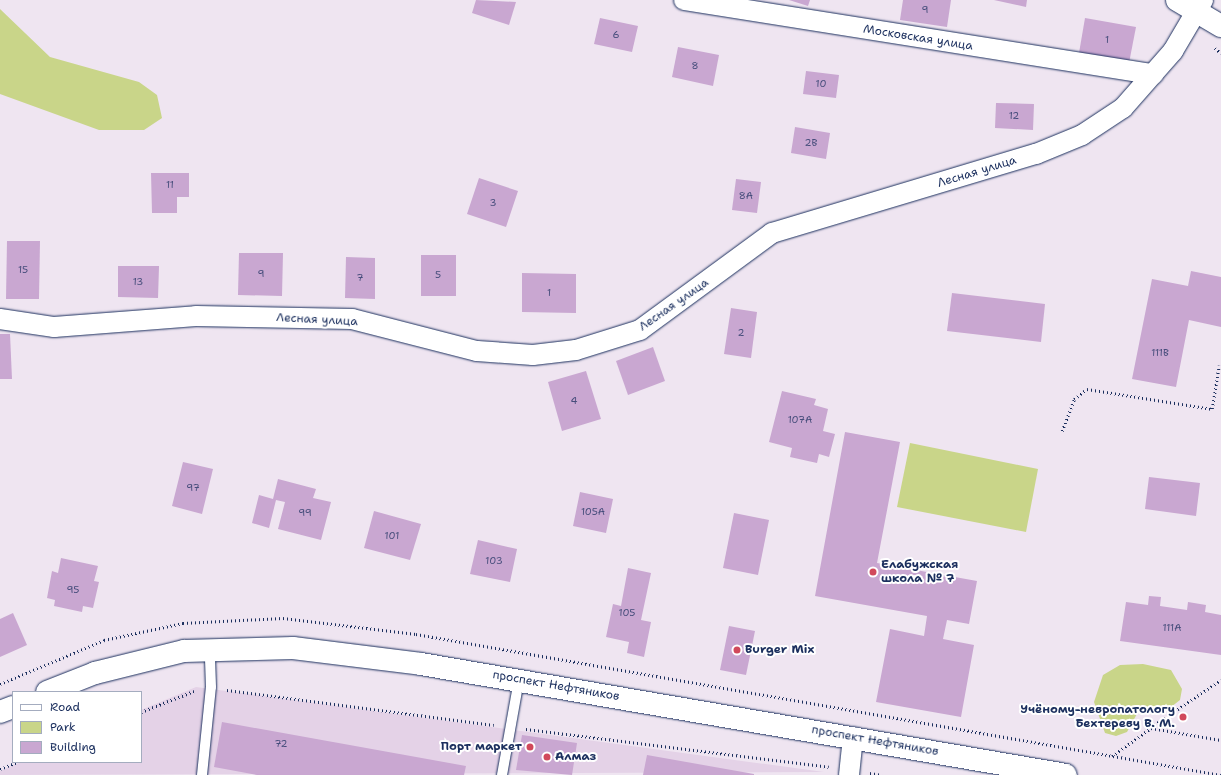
<!DOCTYPE html>
<html>
<head>
<meta charset="utf-8">
<style>
	body { margin:0 }
	#map { position:relative; width:1221px; height:775px; overflow:hidden; background:#efe5f1; font-family:"Shantell Sans",sans-serif }
	div>[style] { position:absolute }
	.built>* { inset:0; background:#e4d2e7 }
	.green>* { inset:0; background:#c9d589 }
	.building>* { inset:0; background:#c9a7d1 }
	.path>* { height:2.5px; margin-top:-1.25px; transform-origin:0; background:repeating-linear-gradient(90deg,#1b2f5e 0 1px,transparent 0 4px) }
	.roads { filter:drop-shadow(0 0 1px #1b2f5e) drop-shadow(0 0 1px #1b2f5e) }
	.lane>* { height:10px; margin:-5px; padding:0 5px; transform-origin:5px; border-radius:5px; background:#fff }
	.street>* { height:20px; margin:-10px; padding:0 10px; transform-origin:10px; border-radius:10px; background:#fff }
	.secondary>* { height:22px; margin:-11px; padding:0 11px; transform-origin:11px; border-radius:11px; background:#fff }
	.dots>* { width:11px; height:11px; translate:-50% -50%; box-sizing:border-box; border:2px solid #fff; border-radius:50% }
	span { translate:-50% -50%; white-space:nowrap; text-align:center; line-height:1.15; -webkit-text-stroke:4px #fff; paint-order:stroke }
	.number-label { font-size:10px; color:#464d7b }
	.number-label span { -webkit-text-stroke-width:0 }
	.street-label { font-size:12px; color:#1b2f5e }
	.poi-label { font-size:12px; color:#1b2f5e; font-weight:700 }
	.left { translate:0 -50%; text-align:left }
	.right { translate:-100% -50%; text-align:right }
	.legend { position:absolute; left:12px; top:691px; width:130px; height:72px; box-sizing:border-box; background:#fff; border:1px solid #a4acbf; margin:0; padding:5px 7px; list-style:none; font-size:12px; color:#1b2f5e }
	.legend li { display:flex; align-items:center; gap:8px; height:20px }
	.legend b { width:20px; border:1px solid #a4acbf }
</style>
</head>
<body>
<div id="map">
	<div class="built">
		<div style="clip-path:polygon(196px 687px,824px 772px,0 775px,0 771px,21px 762px,141px 762px,141px 710px)"></div>
	</div>
	<div class="green">
		<div style="clip-path:polygon(0 9px,50px 57px,139px 82px,157px 95px,162px 118px,144px 130px,99px 130px,0 94px)"></div>
		<div style="clip-path:polygon(910px 443px,1038px 469px,1026px 532px,897px 507px)"></div>
		<div style="clip-path:polygon(1143px 664px,1171px 670px,1182px 689px,1180px 700px,1171px 707px,1138px 712px,1127px 732px,1116px 736px,1105px 733px,1094px 702px,1103px 675px,1120px 665px)"></div>
	</div>
	<div class="building">
		<div style="clip-path:polygon(476px 0,516px 2px,509px 25px,472px 13px)"></div>
		<div style="clip-path:polygon(789px 0,810px 0,808px 6px)"></div>
		<div style="clip-path:polygon(903px 0,951px 0,947px 27px,900px 20px)"></div>
		<div style="clip-path:polygon(994px 0,1027px 0,1026px 7px)"></div>
		<div style="clip-path:polygon(600px 18px,638px 26px,632px 52px,594px 44px)"></div>
		<div style="clip-path:polygon(1085px 18px,1136px 27px,1129px 63px,1079px 53px)"></div>
		<div style="clip-path:polygon(678px 47px,719px 55px,713px 86px,672px 77px)"></div>
		<div style="clip-path:polygon(806px 71px,839px 75px,836px 98px,803px 94px)"></div>
		<div style="clip-path:polygon(996px 103px,1034px 104px,1033px 130px,995px 128px)"></div>
		<div style="clip-path:polygon(795px 127px,830px 133px,826px 159px,791px 153px)"></div>
		<div style="clip-path:polygon(151px 173px,189px 173px,189px 197px,177px 197px,177px 213px,152px 213px)"></div>
		<div style="clip-path:polygon(479px 178px,518px 191px,506px 227px,467px 214px)"></div>
		<div style="clip-path:polygon(736px 179px,761px 182px,757px 213px,732px 210px)"></div>
		<div style="clip-path:polygon(7px 241px,40px 241px,39px 299px,6px 299px)"></div>
		<div style="clip-path:polygon(239px 253px,283px 253px,282px 296px,238px 295px)"></div>
		<div style="clip-path:polygon(421px 255px,456px 255px,456px 296px,421px 296px)"></div>
		<div style="clip-path:polygon(346px 257px,375px 258px,375px 299px,345px 298px)"></div>
		<div style="clip-path:polygon(118px 266px,159px 266px,158px 298px,118px 297px)"></div>
		<div style="clip-path:polygon(1191px 271px,1221px 277px,1221px 327px,1189px 320px,1176px 387px,1132px 379px,1152px 279px,1188px 286px)"></div>
		<div style="clip-path:polygon(522px 273px,576px 274px,576px 313px,522px 312px)"></div>
		<div style="clip-path:polygon(952px 293px,1045px 304px,1041px 342px,947px 331px)"></div>
		<div style="clip-path:polygon(731px 308px,757px 312px,751px 358px,724px 354px)"></div>
		<div style="clip-path:polygon(0 334px,10px 334px,12px 379px,0 379px)"></div>
		<div style="clip-path:polygon(653px 347px,665px 381px,628px 395px,616px 361px)"></div>
		<div style="clip-path:polygon(586px 371px,601px 419px,562px 431px,548px 382px)"></div>
		<div style="clip-path:polygon(782px 391px,816px 399px,814px 405px,828px 409px,823px 431px,835px 434px,829px 457px,819px 454px,817px 463px,790px 457px,792px 448px,769px 442px)"></div>
		<div style="clip-path:polygon(845px 432px,900px 442px,877px 563px,977px 581px,969px 624px,947px 620px,943px 639px,974px 645px,961px 717px,876px 702px,890px 629px,924px 636px,927px 616px,815px 596px)"></div>
		<div style="clip-path:polygon(183px 462px,213px 469px,202px 514px,172px 506px)"></div>
		<div style="clip-path:polygon(1149px 477px,1200px 483px,1196px 516px,1145px 509px)"></div>
		<div style="clip-path:polygon(278px 479px,316px 489px,313px 498px,331px 502px,321px 540px,278px 529px,285px 502px,276px 500px,269px 528px,252px 523px,259px 495px,273px 499px)"></div>
		<div style="clip-path:polygon(580px 492px,613px 499px,606px 533px,573px 526px)"></div>
		<div style="clip-path:polygon(374px 511px,421px 524px,410px 560px,364px 548px)"></div>
		<div style="clip-path:polygon(734px 513px,769px 520px,758px 575px,723px 568px)"></div>
		<div style="clip-path:polygon(478px 540px,517px 549px,510px 582px,470px 574px)"></div>
		<div style="clip-path:polygon(61px 558px,98px 566px,94px 581px,99px 582px,93px 608px,83px 606px,82px 612px,54px 606px,55px 600px,47px 598px,52px 571px,58px 573px)"></div>
		<div style="clip-path:polygon(628px 568px,651px 573px,641px 620px,651px 622px,644px 657px,627px 653px,629px 642px,606px 637px,613px 604px,621px 606px)"></div>
		<div style="clip-path:polygon(1149px 596px,1161px 597px,1160px 606px,1187px 610px,1188px 602px,1206px 605px,1205px 612px,1221px 615px,1221px 655px,1120px 641px,1126px 602px,1148px 605px)"></div>
		<div style="clip-path:polygon(13px 613px,27px 645px,0 657px,0 619px)"></div>
		<div style="clip-path:polygon(729px 626px,755px 631px,746px 675px,720px 670px)"></div>
		<div style="clip-path:polygon(222px 722px,466px 766px,464px 775px,257px 775px,214px 767px)"></div>
		<div style="clip-path:polygon(522px 735px,577px 743px,572px 775px,516px 770px)"></div>
		<div style="clip-path:polygon(647px 755px,754px 774px,754px 775px,643px 775px)"></div>
	</div>
	<div class="path">
		<div style="left:1215px;top:48px;width:8px;rotate:40deg"></div>
		<div style="left:1062px;top:431px;width:34px;rotate:-69deg"></div>
		<div style="left:1074px;top:399px;width:16px;rotate:-38deg"></div>
		<div style="left:1087px;top:389px;width:127px;rotate:9.1deg"></div>
		<div style="left:1212px;top:409px;width:44px;rotate:-80.8deg"></div>
		<div style="left:0;top:684px;width:113px;rotate:-22.9deg"></div>
		<div style="left:104px;top:640px;width:81px;rotate:-12.1deg"></div>
		<div style="left:183px;top:623px;width:100px;rotate:-2.9deg"></div>
		<div style="left:283px;top:618px;width:134px;rotate:6.9deg"></div>
		<div style="left:416px;top:634px;width:817px;rotate:9.93deg"></div>
		<div style="left:227px;top:690px;width:269px;rotate:7.5deg"></div>
		<div style="left:141px;top:712px;width:57px;rotate:-21.6deg"></div>
		<div style="left:1151px;top:727px;width:84px;rotate:-33.9deg"></div>
		<div style="left:526px;top:729px;width:305px;rotate:7.1deg"></div>
		<div style="left:1112px;top:756px;width:48px;rotate:-35.7deg"></div>
		<div style="left:1151px;top:728px;width:71px;rotate:9.7deg"></div>
		<div style="left:0;top:769px;width:18px;rotate:-22deg"></div>
		<div style="left:870px;top:773px;width:12px;rotate:9deg"></div>
	</div>
	<div class="roads">
		<div class="lane">
			<div style="left:202px;top:775px;width:88px;rotate:-84.2deg"></div>
			<div style="left:211px;top:687px;width:38px;rotate:-92deg"></div>
			<div style="left:502px;top:775px;width:97px;rotate:-79.9deg"></div>
		</div>
		<div class="street">
			<div style="left:684px;top:0;width:475px;rotate:9deg"></div>
			<div style="left:0;top:319px;width:55px;rotate:8.4deg"></div>
			<div style="left:54px;top:327px;width:142px;rotate:-4.4deg"></div>
			<div style="left:196px;top:316px;width:156px;rotate:1.1deg"></div>
			<div style="left:352px;top:319px;width:129px;rotate:14.4deg"></div>
			<div style="left:477px;top:351px;width:56px;rotate:4.1deg"></div>
			<div style="left:533px;top:355px;width:43px;rotate:-6.6deg"></div>
			<div style="left:576px;top:350px;width:67px;rotate:-17.4deg"></div>
			<div style="left:640px;top:330px;width:164px;rotate:-36.3deg"></div>
			<div style="left:772px;top:233px;width:276px;rotate:-16.7deg"></div>
			<div style="left:1036px;top:154px;width:50px;rotate:-22.4deg"></div>
			<div style="left:1082px;top:135px;width:49px;rotate:-33.4deg"></div>
			<div style="left:1123px;top:108px;width:76px;rotate:-48.7deg"></div>
			<div style="left:1173px;top:51px;width:59px;rotate:-59.5deg"></div>
			<div style="left:849px;top:775px;width:38px;rotate:-84deg"></div>
		</div>
		<div class="secondary">
			<div style="left:1177px;top:0;width:51px;rotate:30.6deg"></div>
			<div style="left:47px;top:692px;width:52px;rotate:-21.6deg"></div>
			<div style="left:95px;top:673px;width:92px;rotate:-13.9deg"></div>
			<div style="left:184px;top:651px;width:109px;rotate:-1.6deg"></div>
			<div style="left:293px;top:648px;width:129px;rotate:7.1deg"></div>
			<div style="left:421px;top:664px;width:654px;rotate:9.76deg"></div>
			<div style="left:0;top:712px;width:14px;rotate:-21deg"></div>
		</div>
	</div>
	<div class="dots">
		<div style="left:873px;top:572px;background:#d1495b"></div>
		<div style="left:737px;top:650px;background:#d1495b"></div>
		<div style="left:1183px;top:717px;background:#d1495b"></div>
		<div style="left:530px;top:747px;background:#d1495b"></div>
		<div style="left:547px;top:757px;background:#d1495b"></div>
	</div>
	<div class="number-label">
		<span style="left:925px;top:10px">9</span>
		<span style="left:616px;top:35px">6</span>
		<span style="left:1107px;top:40px">1</span>
		<span style="left:695px;top:66px">8</span>
		<span style="left:821px;top:84px">10</span>
		<span style="left:1014px;top:116px">12</span>
		<span style="left:811px;top:143px">2В</span>
		<span style="left:170px;top:185px">11</span>
		<span style="left:746px;top:196px">8А</span>
		<span style="left:493px;top:203px">3</span>
		<span style="left:23px;top:270px">15</span>
		<span style="left:261px;top:274px">9</span>
		<span style="left:438px;top:275px">5</span>
		<span style="left:360px;top:278px">7</span>
		<span style="left:138px;top:282px">13</span>
		<span style="left:549px;top:293px">1</span>
		<span style="left:741px;top:333px">2</span>
		<span style="left:1160px;top:353px">111В</span>
		<span style="left:574px;top:401px">4</span>
		<span style="left:800px;top:420px">107А</span>
		<span style="left:193px;top:488px">97</span>
		<span style="left:593px;top:512px">105А</span>
		<span style="left:305px;top:513px">99</span>
		<span style="left:392px;top:536px">101</span>
		<span style="left:494px;top:561px">103</span>
		<span style="left:73px;top:590px">95</span>
		<span style="left:627px;top:613px">105</span>
		<span style="left:1172px;top:628px">111А</span>
		<span style="left:281px;top:744px">72</span>
	</div>
	<div class="street-label">
		<span style="left:918px;top:38px;rotate:9deg">Московская улица</span>
		<span style="left:977px;top:172px;rotate:-17deg">Лесная улица</span>
		<span style="left:674px;top:305px;rotate:-35deg">Лесная улица</span>
		<span style="left:317px;top:320px;rotate:3deg">Лесная улица</span>
		<span style="left:556px;top:686px;rotate:10deg">проспект Нефтяников</span>
		<span style="left:875px;top:741px;rotate:10deg">проспект Нефтяников</span>
	</div>
	<div class="poi-label">
		<span class="left" style="left:881px;top:572px">Елабужская<br>школа № 7</span>
		<span class="left" style="left:745px;top:650px">Burger Mix</span>
		<span class="right" style="left:1175px;top:717px">Учёному-невропатологу<br>Бехтереву В. М.</span>
		<span class="right" style="left:522px;top:747px">Порт маркет</span>
		<span class="left" style="left:555px;top:757px">Алмаз</span>
	</div>
	<ul class="legend">
	<li><b style="height:5px;background:#fff"></b>Road</li>
	<li><b style="height:11px;background:#c9d589"></b>Park</li>
	<li><b style="height:11px;background:#c9a7d1"></b>Building</li>
	</ul>
</div>
</body>
</html>
